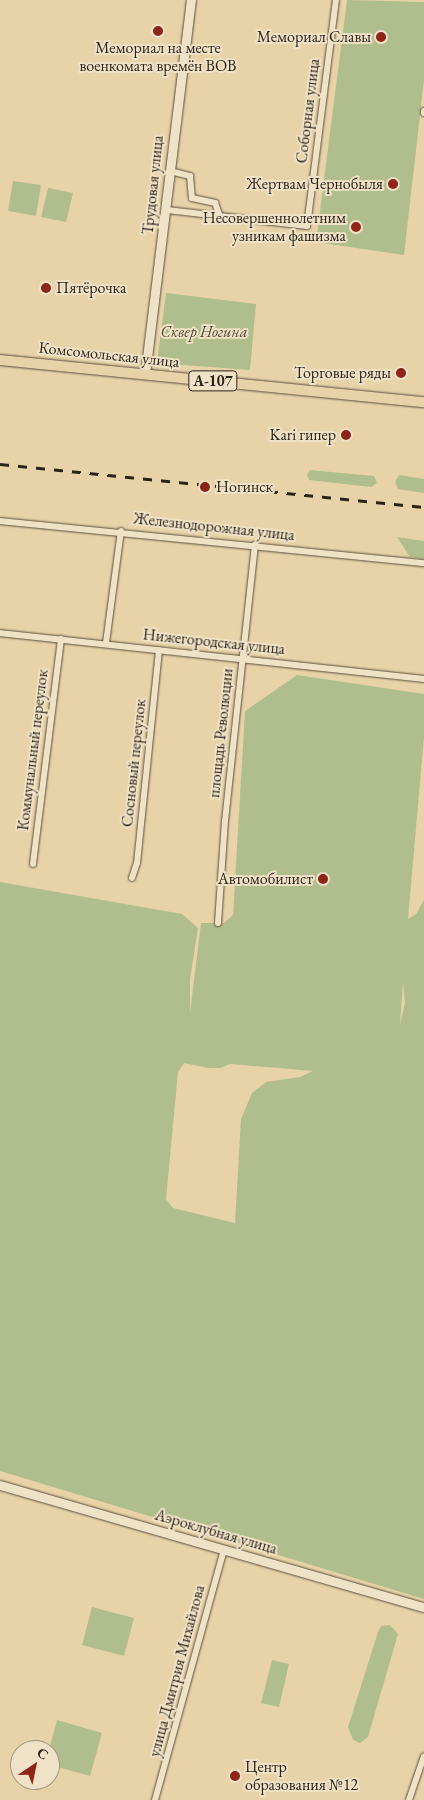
<!DOCTYPE html>
<html>
<head>
<meta charset="utf-8">
<style>
	body { margin:0 }
	#map { position:relative; width:424px; height:1800px; overflow:hidden; background:#e8d3a9; font-family:"EB Garamond",serif }
	div>[style] { position:absolute }
	.green>* { inset:0; background:#b0be8d }
	.roads { filter:drop-shadow(0 0 1px #5a4e3d) drop-shadow(0 0 1px #5a4e3d) }
	.street>* { height:6px; margin:-3px; padding:0 3px; transform-origin:3px; border-radius:3px; background:#f0e2c7 }
	.secondary>* { height:9px; margin:-4.5px; padding:0 4.5px; transform-origin:4.5px; border-radius:4.5px; background:#f0e2c7 }
	.primary>* { height:10px; margin:-5px; padding:0 5px; transform-origin:5px; border-radius:5px; background:#e8d3a9 }
	.rail>* { height:2.5px; margin-top:-1.25px; transform-origin:0; background:repeating-linear-gradient(90deg,#2b2219 0 9px,transparent 0 18px) }
	.dots>* { width:14px; height:14px; translate:-50% -50%; box-sizing:border-box; border:2px solid #f0e2c7; border-radius:50% }
	span { translate:-50% -50%; white-space:nowrap; text-align:center; line-height:1.15; -webkit-text-stroke:4px #f0e2c7; paint-order:stroke }
	.shield-label span { padding:1px 4px; background:#f0e2c7; border:1px solid; border-radius:4px; -webkit-text-stroke-width:0 }
	.shield-label { font-size:15px; color:#2b2219; font-weight:700 }
	.poi-label { font-size:16px; color:#2b2219 }
	.right { translate:-100% -50%; text-align:right }
	.left { translate:0 -50%; text-align:left }
	.street-label { font-size:16px; color:#2b2219 }
	.park-label { font-size:16px; color:#4c4936; font-style:italic }
	.north { position:absolute; left:10px; top:1740px; width:50px; height:50px; box-sizing:border-box; background:#f0e2c7; border:1px solid #a19581; border-radius:50%; rotate:34deg; font-size:14px; font-weight:700; line-height:20px; text-align:center; color:#2b2219 }
	.north::after { content:''; display:block; margin:auto; width:18px; height:22px; background:#8f2418; clip-path:polygon(50% 0,100% 100%,50% 72%,0 100%) }
</style>
</head>
<body>
<div id="map">
	<div class="green">
		<div style="clip-path:polygon(347px 0,424px 2px,424px 80px,404px 255px,316px 242px)"></div>
		<div style="clip-path:polygon(13px 181px,41px 185px,36px 216px,8px 211px)"></div>
		<div style="clip-path:polygon(48px 188px,73px 193px,66px 222px,41px 217px)"></div>
		<div style="clip-path:polygon(166px 293px,256px 304px,250px 370px,157px 363px)"></div>
		<div style="clip-path:polygon(310px 470px,374px 476px,377px 483px,371px 487px,309px 480px,307px 475px)"></div>
		<div style="clip-path:polygon(399px 475px,424px 479px,424px 493px,398px 489px,395px 482px)"></div>
		<div style="clip-path:polygon(397px 537px,424px 541px,424px 559px,410px 557px)"></div>
		<div style="clip-path:polygon(evenodd,297px 675px,424px 694px,424px 737px,408px 919px,416px 914px,424px 900px,424px 1599px,0 1471px,0 882px,182px 914px,198px 928px,190px 979px,190px 1013px,201px 923px,224px 923px,233px 915px,245px 711px,297px 675px,403px 983px,405px 1003px,400px 1025px,400px 1024px,403px 983px,297px 675px,184px 1063px,208px 1068px,221px 1068px,230px 1064px,313px 1071px,300px 1077px,266px 1082px,252px 1093px,241px 1119px,235px 1223px,173px 1208px,166px 1199px,178px 1072px,184px 1063px)"></div>
		<div style="clip-path:polygon(92px 1607px,134px 1618px,124px 1656px,82px 1645px)"></div>
		<div style="clip-path:polygon(390px 1625px,398px 1634px,368px 1737px,360px 1743px,353px 1740px,348px 1727px,378px 1632px,381px 1626px)"></div>
		<div style="clip-path:polygon(272px 1660px,289px 1664px,279px 1707px,261px 1703px)"></div>
		<div style="clip-path:polygon(57px 1720px,102px 1733px,90px 1776px,50px 1765px,49px 1750px)"></div>
	</div>
	<div class="roads">
		<div class="street">
			<div style="left:424px;top:111px;width:2px;rotate:90deg"></div>
			<div style="left:170px;top:171px;width:21px;rotate:14deg"></div>
			<div style="left:190px;top:176px;width:22px;rotate:85deg"></div>
			<div style="left:192px;top:198px;width:24px;rotate:12deg"></div>
			<div style="left:215px;top:203px;width:15px;rotate:70deg"></div>
			<div style="left:167px;top:210px;width:141px;rotate:6.5deg"></div>
			<div style="left:307px;top:226px;width:228px;rotate:-82.7deg"></div>
			<div style="left:0;top:521px;width:426px;rotate:5.7deg"></div>
			<div style="left:0;top:633px;width:426px;rotate:6.2deg"></div>
			<div style="left:106px;top:643px;width:113px;rotate:-82.4deg"></div>
			<div style="left:33px;top:864px;width:227px;rotate:-82.9deg"></div>
			<div style="left:132px;top:878px;width:16px;rotate:-72deg"></div>
			<div style="left:137px;top:863px;width:214px;rotate:-84.1deg"></div>
			<div style="left:218px;top:923px;width:102px;rotate:-86.1deg"></div>
			<div style="left:225px;top:821px;width:278px;rotate:-83.8deg"></div>
			<div style="left:155px;top:1800px;width:259px;rotate:-74.6deg"></div>
			<div style="left:409px;top:1800px;width:46px;rotate:-71.2deg"></div>
		</div>
		<div class="secondary">
			<div style="left:145px;top:374px;width:377px;rotate:-83deg"></div>
			<div style="left:0;top:1485px;width:441px;rotate:16.1deg"></div>
		</div>
		<div class="primary">
			<div style="left:0;top:360px;width:426px;rotate:5.7deg"></div>
		</div>
	</div>
	<div class="rail">
		<div style="left:0;top:464px;width:426px;rotate:5.8deg"></div>
	</div>
	<div class="dots">
		<div style="left:158px;top:31px;background:#8f2418"></div>
		<div style="left:381px;top:37px;background:#8f2418"></div>
		<div style="left:393px;top:184px;background:#8f2418"></div>
		<div style="left:356px;top:227px;background:#8f2418"></div>
		<div style="left:46px;top:288px;background:#8f2418"></div>
		<div style="left:401px;top:373px;background:#8f2418"></div>
		<div style="left:346px;top:435px;background:#8f2418"></div>
		<div style="left:205px;top:487px;background:#8f2418"></div>
		<div style="left:323px;top:879px;background:#8f2418"></div>
		<div style="left:235px;top:1776px;background:#8f2418"></div>
	</div>
	<div class="shield-label">
		<span style="left:213px;top:381px">А-107</span>
	</div>
	<div class="poi-label">
		<span class="right" style="left:371px;top:37px">Мемориал Славы</span>
		<span style="left:158px;top:57px">Мемориал на месте<br>военкомата времён ВОВ</span>
		<span class="right" style="left:383px;top:184px">Жертвам Чернобыля</span>
		<span class="right" style="left:346px;top:227px">Несовершеннолетним<br>узникам фашизма</span>
		<span class="left" style="left:56px;top:288px">Пятёрочка</span>
		<span class="right" style="left:391px;top:373px">Торговые ряды</span>
		<span class="right" style="left:336px;top:435px">Kari гипер</span>
		<span class="left" style="left:216px;top:487px">Ногинск</span>
		<span class="right" style="left:313px;top:879px">Автомобилист</span>
		<span class="left" style="left:245px;top:1776px">Центр<br>образования №12</span>
	</div>
	<div class="street-label">
		<span style="left:308px;top:111px;rotate:-83deg">Соборная улица</span>
		<span style="left:153px;top:185px;rotate:-84deg">Трудовая улица</span>
		<span style="left:109px;top:355px;rotate:6deg">Комсомольская улица</span>
		<span style="left:214px;top:527px;rotate:6deg">Железнодорожная улица</span>
		<span style="left:214px;top:642px;rotate:6deg">Нижегородская улица</span>
		<span style="left:221px;top:733px;rotate:-84deg">площадь Революции</span>
		<span style="left:33px;top:750px;rotate:-83deg">Коммунальный переулок</span>
		<span style="left:134px;top:763px;rotate:-84deg">Сосновый переулок</span>
		<span style="left:216px;top:1532px;rotate:16deg">Аэроклубная улица</span>
		<span style="left:177px;top:1671px;rotate:-75deg">улица Дмитрия Михайлова</span>
	</div>
	<div class="park-label">
		<span style="left:204px;top:332px">Сквер Ногина</span>
	</div>
	<div class="north">С</div>
</div>
</body>
</html>
